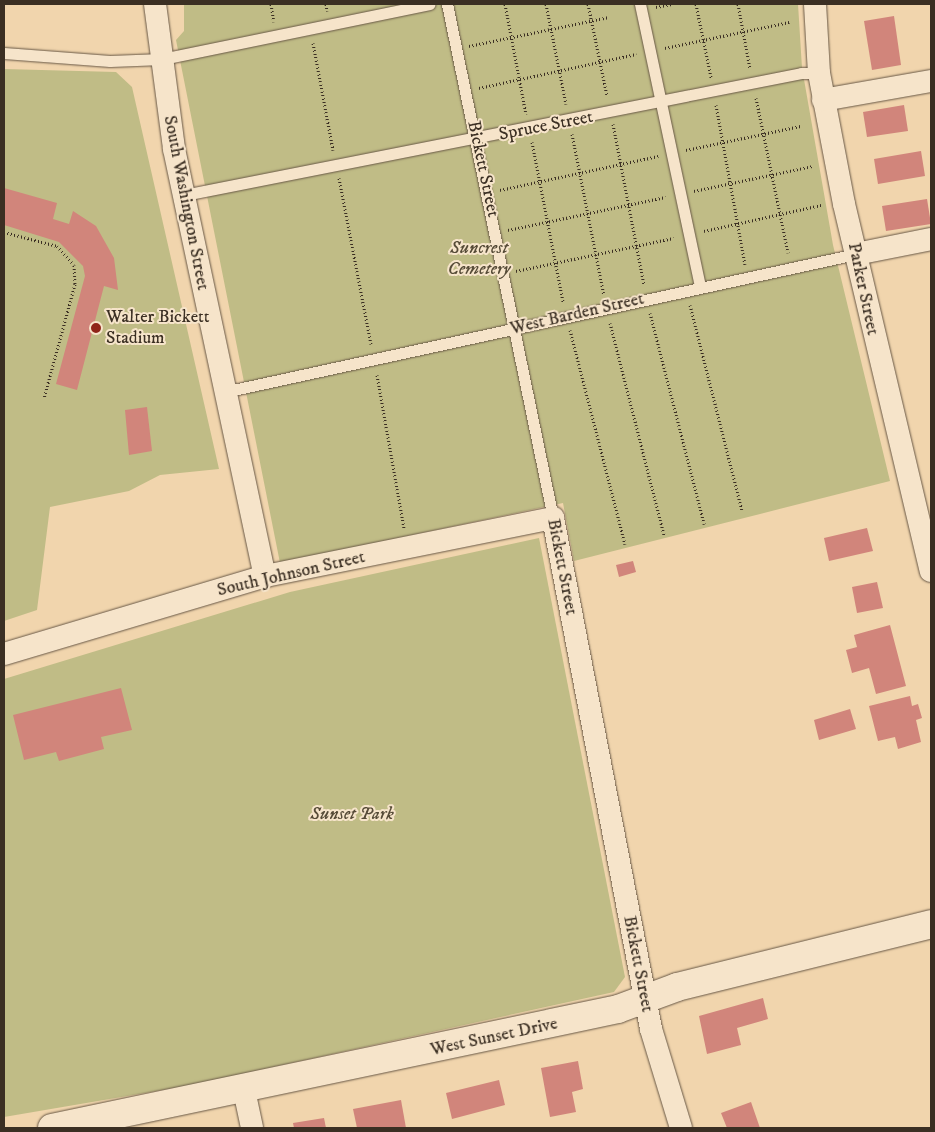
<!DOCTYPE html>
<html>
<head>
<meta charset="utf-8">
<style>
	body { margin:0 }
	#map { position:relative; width:935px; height:1132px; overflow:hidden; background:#f1d5ad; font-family:"IM FELL DW Pica",serif }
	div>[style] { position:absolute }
	.green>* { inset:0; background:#c0bc86 }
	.building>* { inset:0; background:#d1857b }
	.path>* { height:3px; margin-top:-1.5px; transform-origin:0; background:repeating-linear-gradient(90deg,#3b2f23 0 1px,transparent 0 3.5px) }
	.roads { filter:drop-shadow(0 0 1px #685846) drop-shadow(0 0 1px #685846) }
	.lane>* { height:11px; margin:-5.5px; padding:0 5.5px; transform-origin:5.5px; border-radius:5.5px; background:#f6e4ca }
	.street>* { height:22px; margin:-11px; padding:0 11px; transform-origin:11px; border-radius:11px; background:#f6e4ca }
	.secondary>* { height:28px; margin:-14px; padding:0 14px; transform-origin:14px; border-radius:14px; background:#f6e4ca }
	.dots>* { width:14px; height:14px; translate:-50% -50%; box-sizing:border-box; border:2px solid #f6e4ca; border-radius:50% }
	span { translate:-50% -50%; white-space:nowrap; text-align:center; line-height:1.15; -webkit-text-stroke:4px #f6e4ca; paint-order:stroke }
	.street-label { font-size:18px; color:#3b2f23 }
	.park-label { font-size:18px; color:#564b37; font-style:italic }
	.poi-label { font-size:18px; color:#3b2f23 }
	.left { translate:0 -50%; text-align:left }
	.frame { position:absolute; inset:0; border:5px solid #3b2f23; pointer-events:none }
</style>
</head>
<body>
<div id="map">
	<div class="green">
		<div style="clip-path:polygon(184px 4px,798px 4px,802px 68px,833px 245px,890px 481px,574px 561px,563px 503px,280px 563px,176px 40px,184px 31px)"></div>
		<div style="clip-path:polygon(4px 69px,116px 72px,132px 87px,219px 469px,160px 475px,129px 491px,50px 507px,37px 610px,4px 621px)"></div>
		<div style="clip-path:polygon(539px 538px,625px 977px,614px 992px,192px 1085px,4px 1117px,4px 679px,290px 592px)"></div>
	</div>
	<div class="building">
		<div style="clip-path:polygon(894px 16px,901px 65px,872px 70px,864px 21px)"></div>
		<div style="clip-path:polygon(904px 105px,908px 131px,867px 137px,863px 112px)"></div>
		<div style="clip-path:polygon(921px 151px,925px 176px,878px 184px,874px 159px)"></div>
		<div style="clip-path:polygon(4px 188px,57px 203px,53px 219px,69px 224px,73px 211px,96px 226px,114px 258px,118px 290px,104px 286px,77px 390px,56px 384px,85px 276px,83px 266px,59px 242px,4px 225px)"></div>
		<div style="clip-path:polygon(927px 199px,931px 224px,886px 231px,882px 206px)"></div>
		<div style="clip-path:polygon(147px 407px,152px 451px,129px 455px,125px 410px)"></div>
		<div style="clip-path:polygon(867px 528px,873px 551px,829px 561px,824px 538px)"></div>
		<div style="clip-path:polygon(633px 561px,636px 572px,619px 577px,616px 565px)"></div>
		<div style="clip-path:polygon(877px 582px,883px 608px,857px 613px,852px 587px)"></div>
		<div style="clip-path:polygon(890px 625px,906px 686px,876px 694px,869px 668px,852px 673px,846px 650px,857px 647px,854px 635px)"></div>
		<div style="clip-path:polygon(121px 688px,132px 730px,101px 737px,104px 749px,59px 761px,56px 752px,24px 760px,13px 715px)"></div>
		<div style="clip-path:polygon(910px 696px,912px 706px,918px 704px,922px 718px,916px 720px,921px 742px,898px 749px,895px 737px,878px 741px,869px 706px)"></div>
		<div style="clip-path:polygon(850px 709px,856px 729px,819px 740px,814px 720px)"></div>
		<div style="clip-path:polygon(763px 998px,768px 1019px,737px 1028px,741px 1045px,707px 1054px,699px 1016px)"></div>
		<div style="clip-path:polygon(578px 1061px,583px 1089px,572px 1092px,576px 1112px,550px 1117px,541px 1068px)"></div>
		<div style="clip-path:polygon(499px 1080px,505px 1105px,452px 1119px,446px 1093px)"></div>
		<div style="clip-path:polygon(401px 1100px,406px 1128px,357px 1128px,353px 1109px)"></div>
		<div style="clip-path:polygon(751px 1102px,760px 1128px,727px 1128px,721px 1113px)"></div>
		<div style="clip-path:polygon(324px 1118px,326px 1128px,294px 1128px,293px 1123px)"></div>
	</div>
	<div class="path">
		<div style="left:271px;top:4px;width:18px;rotate:81deg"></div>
		<div style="left:326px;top:4px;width:7px;rotate:82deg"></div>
		<div style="left:505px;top:4px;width:112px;rotate:79.2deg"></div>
		<div style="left:546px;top:4px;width:102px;rotate:78.7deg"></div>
		<div style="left:588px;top:4px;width:94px;rotate:78.3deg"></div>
		<div style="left:696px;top:4px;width:75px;rotate:78.4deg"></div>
		<div style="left:738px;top:4px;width:66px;rotate:79.5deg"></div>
		<div style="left:656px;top:7px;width:16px;rotate:-11deg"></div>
		<div style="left:313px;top:43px;width:109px;rotate:79.4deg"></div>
		<div style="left:469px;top:46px;width:143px;rotate:-11.7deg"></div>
		<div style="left:665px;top:48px;width:127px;rotate:-11.8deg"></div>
		<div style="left:479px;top:88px;width:161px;rotate:-12.2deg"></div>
		<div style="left:756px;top:98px;width:158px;rotate:78.3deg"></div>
		<div style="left:716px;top:105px;width:162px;rotate:79.7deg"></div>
		<div style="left:613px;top:124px;width:164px;rotate:79.1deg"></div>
		<div style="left:572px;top:134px;width:164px;rotate:78.8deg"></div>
		<div style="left:532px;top:142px;width:163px;rotate:79deg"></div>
		<div style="left:686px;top:150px;width:117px;rotate:-11.8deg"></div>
		<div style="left:339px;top:178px;width:169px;rotate:79.1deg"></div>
		<div style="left:500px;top:190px;width:162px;rotate:-12.1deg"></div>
		<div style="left:694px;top:191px;width:122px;rotate:-11.9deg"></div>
		<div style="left:508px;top:230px;width:161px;rotate:-11.8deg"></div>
		<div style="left:704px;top:231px;width:120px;rotate:-12.5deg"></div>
		<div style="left:4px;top:232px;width:55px;rotate:14.8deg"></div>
		<div style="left:57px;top:246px;width:25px;rotate:48deg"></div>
		<div style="left:74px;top:265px;width:19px;rotate:87deg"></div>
		<div style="left:75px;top:284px;width:118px;rotate:105.2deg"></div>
		<div style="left:516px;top:271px;width:161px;rotate:-11.8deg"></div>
		<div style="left:690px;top:305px;width:211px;rotate:75.8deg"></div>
		<div style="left:650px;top:313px;width:218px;rotate:75.6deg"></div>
		<div style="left:610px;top:323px;width:219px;rotate:75.7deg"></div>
		<div style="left:570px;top:330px;width:221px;rotate:75.6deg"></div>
		<div style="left:377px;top:375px;width:155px;rotate:80deg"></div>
	</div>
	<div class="roads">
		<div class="lane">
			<div style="left:447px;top:4px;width:525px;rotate:78.35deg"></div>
			<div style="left:640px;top:4px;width:289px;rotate:78deg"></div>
			<div style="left:4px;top:53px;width:106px;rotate:4.3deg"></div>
			<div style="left:110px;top:61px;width:52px;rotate:-2.2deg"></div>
			<div style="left:162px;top:59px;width:273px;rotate:-11.6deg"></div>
			<div style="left:184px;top:195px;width:629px;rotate:-11.18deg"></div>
			<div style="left:801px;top:73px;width:18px"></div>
			<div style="left:224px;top:392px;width:647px;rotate:-12.32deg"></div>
		</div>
		<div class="street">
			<div style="left:155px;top:4px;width:146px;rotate:82.5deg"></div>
			<div style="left:174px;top:149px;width:437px;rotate:78deg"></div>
			<div style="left:815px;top:4px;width:69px;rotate:86.7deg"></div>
			<div style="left:819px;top:73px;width:133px;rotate:79.2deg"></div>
			<div style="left:844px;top:204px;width:377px;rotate:76.7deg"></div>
			<div style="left:823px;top:100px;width:110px;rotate:-10deg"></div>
			<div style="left:856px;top:254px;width:76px;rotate:-11.3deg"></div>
			<div style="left:4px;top:654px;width:272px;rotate:-16.6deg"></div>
			<div style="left:265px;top:576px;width:294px;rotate:-11.4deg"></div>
			<div style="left:553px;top:518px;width:520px;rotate:79.14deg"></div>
			<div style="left:651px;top:1029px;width:103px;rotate:73.1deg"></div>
			<div style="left:244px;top:1090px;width:39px;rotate:78deg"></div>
		</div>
		<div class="secondary">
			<div style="left:52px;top:1128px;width:578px;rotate:-11.87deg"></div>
			<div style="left:618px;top:1009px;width:63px;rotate:-20.4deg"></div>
			<div style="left:677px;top:987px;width:262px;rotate:-13.9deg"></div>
		</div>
	</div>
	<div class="dots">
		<div style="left:96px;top:328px;background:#8f2418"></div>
	</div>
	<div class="street-label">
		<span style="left:546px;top:126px;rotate:-11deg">Spruce Street</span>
		<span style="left:483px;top:169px;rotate:78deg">Bickett Street</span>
		<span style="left:186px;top:203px;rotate:79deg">South Washington Street</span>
		<span style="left:863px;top:289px;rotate:78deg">Parker Street</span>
		<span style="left:577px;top:314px;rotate:-13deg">West Barden Street</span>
		<span style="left:562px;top:567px;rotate:79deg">Bickett Street</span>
		<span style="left:291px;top:574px;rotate:-13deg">South Johnson Street</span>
		<span style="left:638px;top:964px;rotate:79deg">Bickett Street</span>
		<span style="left:494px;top:1037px;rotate:-12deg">West Sunset Drive</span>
	</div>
	<div class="park-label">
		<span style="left:479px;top:259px">Suncrest<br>Cemetery</span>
		<span style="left:352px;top:814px">Sunset Park</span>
	</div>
	<div class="poi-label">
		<span class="left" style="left:106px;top:328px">Walter Bickett<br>Stadium</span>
	</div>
	<div class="frame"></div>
</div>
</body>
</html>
